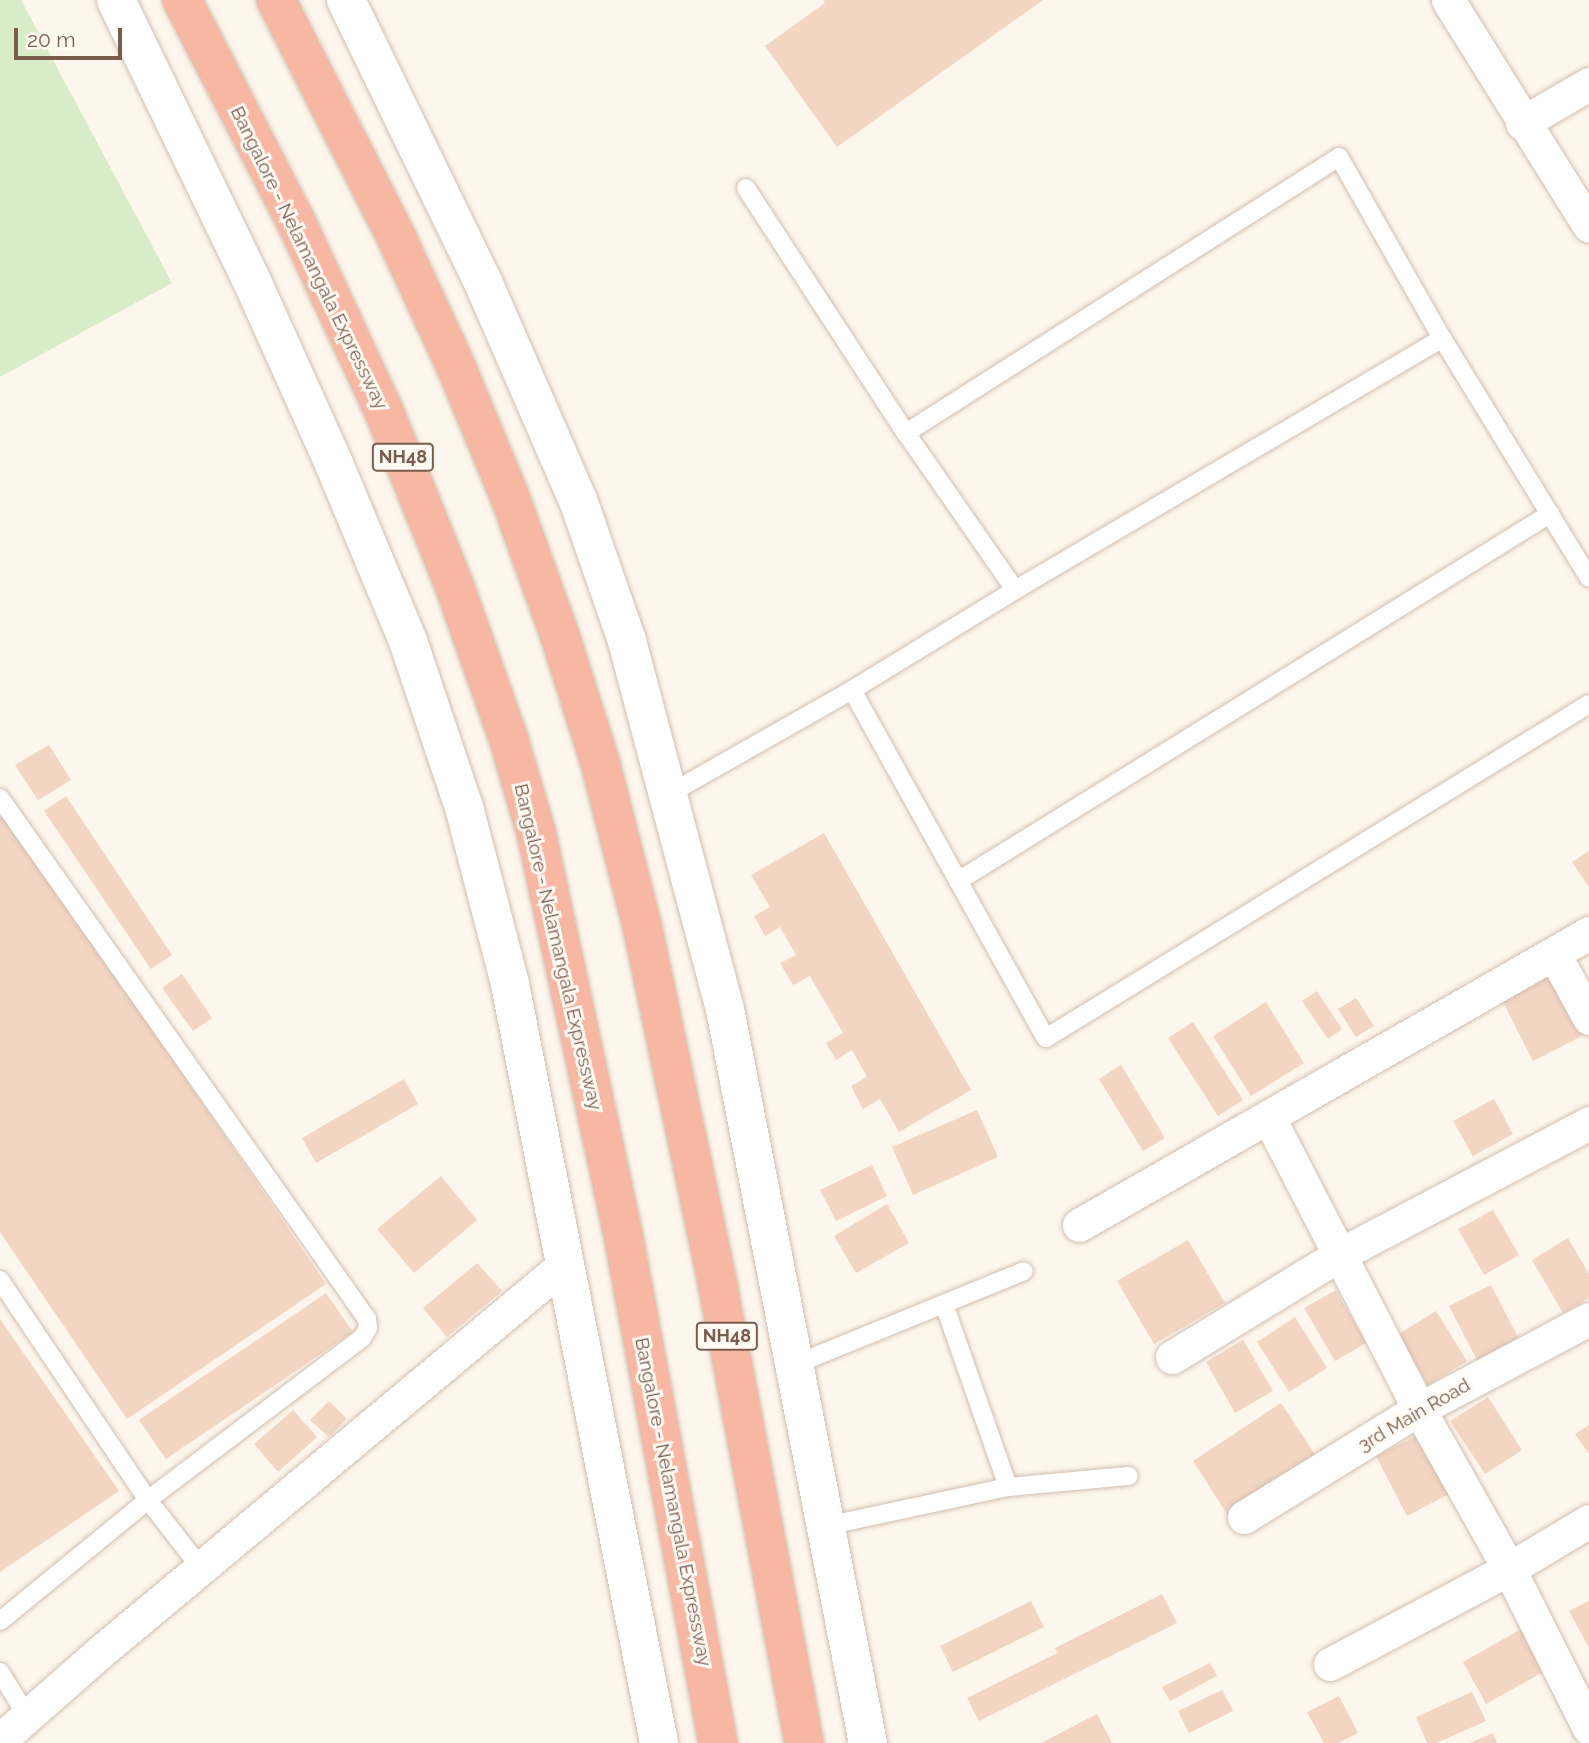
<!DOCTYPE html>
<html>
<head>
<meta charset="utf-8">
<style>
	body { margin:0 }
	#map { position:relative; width:1589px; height:1743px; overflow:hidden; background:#fdf6ec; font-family:Raleway,sans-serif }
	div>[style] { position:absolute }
	.green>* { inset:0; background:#d8ecc9 }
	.building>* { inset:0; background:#f3d5c3 }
	.roads { filter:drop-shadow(0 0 2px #d1beb0) drop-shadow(0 0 2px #d1beb0) }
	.service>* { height:18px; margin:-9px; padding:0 9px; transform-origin:9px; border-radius:9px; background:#fff }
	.minor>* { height:33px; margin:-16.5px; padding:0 16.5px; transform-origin:16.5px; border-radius:16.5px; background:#fff }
	.tertiary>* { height:38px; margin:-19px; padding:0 19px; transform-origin:19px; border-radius:19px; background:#fff }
	.motorway>* { height:38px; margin:-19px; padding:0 19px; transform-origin:19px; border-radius:19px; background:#f7b7a3 }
	span { translate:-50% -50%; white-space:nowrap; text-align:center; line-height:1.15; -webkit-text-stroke:6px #fffaf3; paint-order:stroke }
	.shield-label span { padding:2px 5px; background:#fffaf3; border:2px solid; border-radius:5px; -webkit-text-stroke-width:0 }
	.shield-label { font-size:18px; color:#7a5c4d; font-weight:700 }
	.street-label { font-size:19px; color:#7a5c4d }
	.scale { position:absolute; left:14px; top:28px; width:108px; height:32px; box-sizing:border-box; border:4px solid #7a5c4d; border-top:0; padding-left:9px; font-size:21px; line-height:24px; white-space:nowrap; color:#7a5c4d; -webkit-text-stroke:5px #fffaf3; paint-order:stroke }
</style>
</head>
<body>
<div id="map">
	<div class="green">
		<div style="clip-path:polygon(0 0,21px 0,172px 283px,0 377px)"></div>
	</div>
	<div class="building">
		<div style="clip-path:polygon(823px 0,1043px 0,837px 147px,765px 46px,825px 3px)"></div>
		<div style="clip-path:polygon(49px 745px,71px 780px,38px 800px,15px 765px)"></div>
		<div style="clip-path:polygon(66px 796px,172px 955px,151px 969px,44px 811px)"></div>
		<div style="clip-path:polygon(5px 814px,326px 1284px,127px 1419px,0 1232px,0 818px)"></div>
		<div style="clip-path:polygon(824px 833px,971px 1090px,899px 1132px,880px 1099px,863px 1109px,851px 1086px,867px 1077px,852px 1050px,836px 1060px,826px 1043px,843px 1033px,810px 976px,793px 985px,780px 963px,796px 955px,780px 927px,765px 936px,754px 916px,770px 907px,751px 875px)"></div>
		<div style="clip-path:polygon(1589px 851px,1589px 887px,1572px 862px)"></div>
		<div style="clip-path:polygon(1549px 968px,1584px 1035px,1533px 1061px,1499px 994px)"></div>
		<div style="clip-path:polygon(182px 974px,212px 1018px,193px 1031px,162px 988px)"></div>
		<div style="clip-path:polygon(1317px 991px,1342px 1029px,1328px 1039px,1302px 1001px)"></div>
		<div style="clip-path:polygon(1356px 998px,1374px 1026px,1356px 1037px,1338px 1009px)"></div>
		<div style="clip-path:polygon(1266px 1002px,1304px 1063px,1251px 1096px,1213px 1036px)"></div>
		<div style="clip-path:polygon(1193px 1022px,1243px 1100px,1218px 1116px,1168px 1038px)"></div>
		<div style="clip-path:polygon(1121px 1065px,1165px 1138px,1143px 1151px,1099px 1079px)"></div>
		<div style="clip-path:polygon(404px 1079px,418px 1104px,316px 1163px,302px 1138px)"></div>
		<div style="clip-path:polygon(1494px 1099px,1513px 1134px,1473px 1156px,1453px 1121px)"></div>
		<div style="clip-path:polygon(977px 1110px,998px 1157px,913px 1195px,892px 1147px)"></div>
		<div style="clip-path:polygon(872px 1165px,887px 1196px,836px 1221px,820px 1190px)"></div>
		<div style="clip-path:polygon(441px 1176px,477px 1220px,414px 1273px,377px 1229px)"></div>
		<div style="clip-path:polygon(887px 1204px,909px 1243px,856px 1273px,834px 1236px)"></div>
		<div style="clip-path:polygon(1493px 1210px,1519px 1255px,1484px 1275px,1458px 1229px)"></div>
		<div style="clip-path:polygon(1568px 1238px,1589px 1274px,1589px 1298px,1563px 1313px,1532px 1260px)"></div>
		<div style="clip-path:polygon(1188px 1240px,1225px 1303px,1154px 1344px,1117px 1281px)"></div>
		<div style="clip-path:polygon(477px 1263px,502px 1291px,447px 1337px,423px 1308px)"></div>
		<div style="clip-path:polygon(1491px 1285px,1522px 1345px,1480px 1366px,1449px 1306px)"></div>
		<div style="clip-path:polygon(1336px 1290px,1366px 1343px,1335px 1361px,1304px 1308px)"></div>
		<div style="clip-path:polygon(326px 1293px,353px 1332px,166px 1459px,139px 1420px)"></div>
		<div style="clip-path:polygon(1436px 1311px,1467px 1361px,1428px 1385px,1397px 1335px)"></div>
		<div style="clip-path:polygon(1295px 1317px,1327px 1368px,1289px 1392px,1257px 1342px)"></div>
		<div style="clip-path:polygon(0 1319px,119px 1491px,0 1572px)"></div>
		<div style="clip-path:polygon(1243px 1340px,1273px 1391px,1235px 1413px,1206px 1362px)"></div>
		<div style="clip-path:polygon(1488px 1397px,1522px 1450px,1485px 1474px,1450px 1421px)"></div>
		<div style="clip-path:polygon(329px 1401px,347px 1419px,329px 1437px,310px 1420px)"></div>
		<div style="clip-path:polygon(1281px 1403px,1316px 1456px,1227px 1514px,1193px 1461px)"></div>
		<div style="clip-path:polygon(293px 1410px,317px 1437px,278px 1472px,254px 1444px)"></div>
		<div style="clip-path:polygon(1589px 1425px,1589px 1454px,1575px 1434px)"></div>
		<div style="clip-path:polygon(1420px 1434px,1451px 1493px,1407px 1516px,1376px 1456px)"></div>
		<div style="clip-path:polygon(1162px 1594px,1177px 1623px,979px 1721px,967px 1698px,1057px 1653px,1055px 1648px)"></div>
		<div style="clip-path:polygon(1031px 1601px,1044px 1627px,953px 1672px,940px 1646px)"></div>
		<div style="clip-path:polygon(1589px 1601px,1589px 1648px,1569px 1611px)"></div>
		<div style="clip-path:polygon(1528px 1625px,1552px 1667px,1486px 1704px,1463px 1662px)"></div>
		<div style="clip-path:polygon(1210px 1663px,1217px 1676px,1170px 1701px,1162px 1687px)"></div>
		<div style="clip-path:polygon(1222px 1690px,1233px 1711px,1189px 1733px,1178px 1711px)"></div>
		<div style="clip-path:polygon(1472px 1692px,1486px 1721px,1436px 1743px,1427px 1743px,1416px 1717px)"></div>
		<div style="clip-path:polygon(1339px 1696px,1358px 1733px,1338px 1743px,1324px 1743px,1307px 1712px)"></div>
		<div style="clip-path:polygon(1097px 1714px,1112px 1743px,1041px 1743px)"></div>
		<div style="clip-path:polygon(1493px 1733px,1497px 1743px,1470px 1743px)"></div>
	</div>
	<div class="roads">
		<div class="service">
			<div style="left:746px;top:188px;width:293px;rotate:56.9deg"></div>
			<div style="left:906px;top:433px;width:191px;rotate:55.2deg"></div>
			<div style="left:906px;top:433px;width:513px;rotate:-32.51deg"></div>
			<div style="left:1339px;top:157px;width:208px;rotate:60.4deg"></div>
			<div style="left:852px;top:690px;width:398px;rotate:60.9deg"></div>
			<div style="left:1046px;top:1038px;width:637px;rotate:-31.6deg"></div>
			<div style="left:669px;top:794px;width:210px;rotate:-29.6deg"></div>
			<div style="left:852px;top:690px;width:191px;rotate:-31.5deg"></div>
			<div style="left:1015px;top:590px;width:496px;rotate:-30.5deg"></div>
			<div style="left:1442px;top:338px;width:281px;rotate:58.5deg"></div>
			<div style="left:0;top:798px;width:637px;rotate:54.84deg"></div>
			<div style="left:367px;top:1319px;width:9px;rotate:84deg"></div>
			<div style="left:368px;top:1328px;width:12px;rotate:121deg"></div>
			<div style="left:362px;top:1338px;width:268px;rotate:142.9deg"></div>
			<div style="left:148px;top:1500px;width:86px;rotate:52.1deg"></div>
			<div style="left:958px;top:881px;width:697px;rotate:-31.8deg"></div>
			<div style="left:0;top:1280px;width:265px;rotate:56.1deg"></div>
			<div style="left:148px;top:1500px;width:191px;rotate:140.7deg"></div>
			<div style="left:944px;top:1304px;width:194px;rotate:70.7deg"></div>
			<div style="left:794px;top:1365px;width:248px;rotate:-22.2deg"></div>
			<div style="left:826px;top:1526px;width:186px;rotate:-12.1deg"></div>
			<div style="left:1008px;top:1487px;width:121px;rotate:-5.2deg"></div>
			<div style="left:0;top:1672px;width:52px;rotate:58.5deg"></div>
		</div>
		<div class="minor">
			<div style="left:1448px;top:0;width:266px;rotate:58deg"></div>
			<div style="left:1522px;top:123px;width:78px;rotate:-30.2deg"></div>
			<div style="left:1554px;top:954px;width:73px;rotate:61.3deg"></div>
			<div style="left:1269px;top:1118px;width:327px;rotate:62.7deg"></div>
			<div style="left:1419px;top:1409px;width:184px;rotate:60.6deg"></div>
			<div style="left:1509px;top:1569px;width:178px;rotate:63.3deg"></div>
			<div style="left:1079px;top:1225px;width:588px;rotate:-29.79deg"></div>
			<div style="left:1172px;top:1357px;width:196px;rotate:-31.4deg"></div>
			<div style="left:1339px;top:1255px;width:283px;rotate:-27.8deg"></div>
			<div style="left:1244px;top:1517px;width:206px;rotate:-31.7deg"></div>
			<div style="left:1419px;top:1409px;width:192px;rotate:-27.9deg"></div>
			<div style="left:1330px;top:1664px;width:203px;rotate:-28deg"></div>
			<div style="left:1509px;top:1569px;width:93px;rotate:-31deg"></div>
			<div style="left:0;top:1740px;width:132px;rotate:-41.3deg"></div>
			<div style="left:99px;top:1653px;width:607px;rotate:-39.85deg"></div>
		</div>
		<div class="tertiary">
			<div style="left:116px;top:0;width:310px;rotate:64.2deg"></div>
			<div style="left:251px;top:279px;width:203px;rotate:65.8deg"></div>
			<div style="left:334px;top:464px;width:192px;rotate:67.3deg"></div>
			<div style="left:408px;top:641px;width:175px;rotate:71.4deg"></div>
			<div style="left:464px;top:807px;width:183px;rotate:75.4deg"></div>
			<div style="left:510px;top:984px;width:773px;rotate:78.89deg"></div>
			<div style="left:346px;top:0;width:314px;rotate:64.1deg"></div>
			<div style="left:483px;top:282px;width:238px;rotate:66.5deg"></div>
			<div style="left:578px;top:500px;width:149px;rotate:70.8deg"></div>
			<div style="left:627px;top:641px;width:381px;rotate:75.1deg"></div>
			<div style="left:725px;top:1009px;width:748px;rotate:78.98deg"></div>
		</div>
		<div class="motorway">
			<div style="left:182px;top:0;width:252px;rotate:62.8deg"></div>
			<div style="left:297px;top:224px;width:204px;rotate:65.1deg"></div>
			<div style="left:383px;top:409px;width:187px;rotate:68deg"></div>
			<div style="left:453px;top:582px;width:164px;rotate:70.5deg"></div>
			<div style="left:508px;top:737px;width:99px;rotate:73.6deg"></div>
			<div style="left:536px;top:832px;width:422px;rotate:77.8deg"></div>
			<div style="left:625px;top:1245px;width:507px;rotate:79.42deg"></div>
			<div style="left:276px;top:0;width:268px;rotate:63.1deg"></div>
			<div style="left:397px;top:239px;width:143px;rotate:65.2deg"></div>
			<div style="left:457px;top:369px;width:142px;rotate:67.6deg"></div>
			<div style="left:511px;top:500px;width:145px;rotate:70.2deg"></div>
			<div style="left:560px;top:636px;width:132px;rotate:72.4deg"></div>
			<div style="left:600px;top:762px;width:173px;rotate:75.6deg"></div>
			<div style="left:643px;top:930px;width:365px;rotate:78.1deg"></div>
			<div style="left:718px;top:1287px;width:464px;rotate:79.3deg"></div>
		</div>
	</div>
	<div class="shield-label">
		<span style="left:403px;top:457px">NH48</span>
		<span style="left:727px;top:1336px">NH48</span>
	</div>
	<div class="street-label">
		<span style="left:309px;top:258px;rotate:64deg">Bangalore - Nelamangala Expressway</span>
		<span style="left:558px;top:947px;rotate:77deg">Bangalore - Nelamangala Expressway</span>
		<span style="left:1414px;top:1415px;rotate:-30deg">3rd Main Road</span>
		<span style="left:673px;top:1502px;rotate:79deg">Bangalore - Nelamangala Expressway</span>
	</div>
	<div class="scale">20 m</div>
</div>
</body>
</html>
